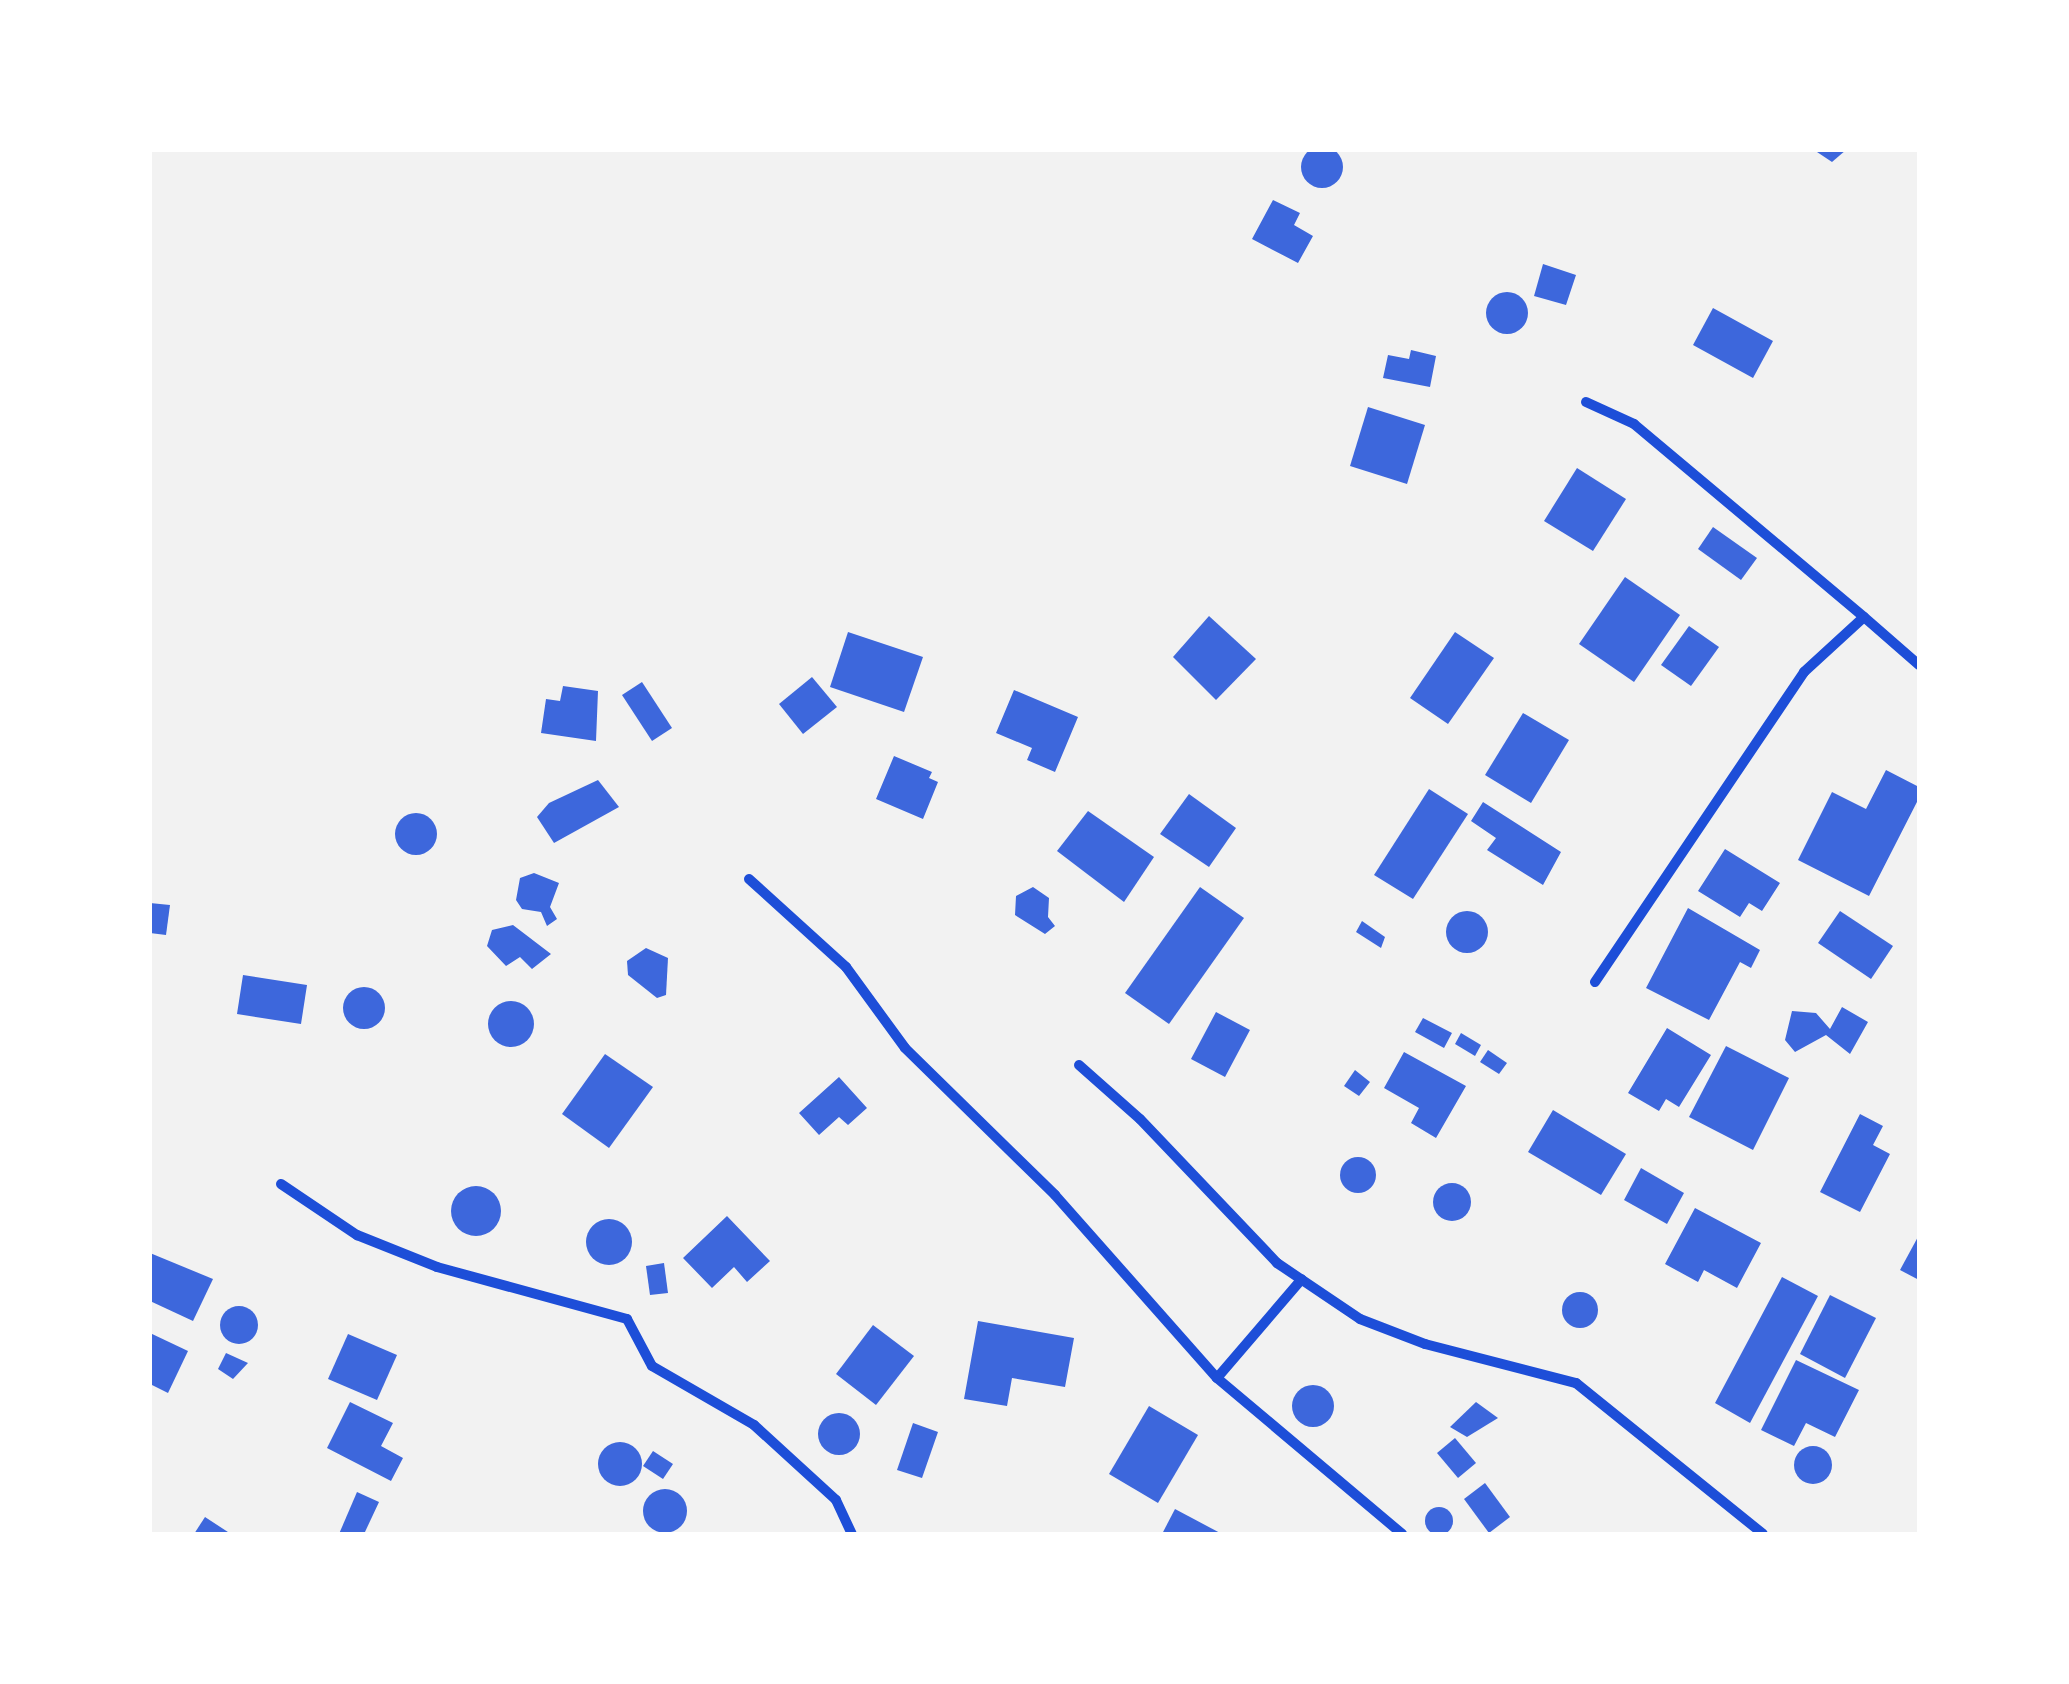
<!DOCTYPE html>
<html>
<head>
<meta charset="utf-8">
<style>
	body { margin:0 }
	#map { position:relative; width:2069px; height:1684px; overflow:hidden; background:#f2f2f2; font-family:"Fira Sans",sans-serif }
	div>[style] { position:absolute }
	.building>* { inset:0; background:#3d67dc }
	.round { border-radius:50% }
	.minor>* { height:10px; margin:-5px; padding:0 5px; transform-origin:5px; border-radius:5px; background:#1d4ed8 }
	span { translate:-50% -50%; white-space:nowrap; text-align:center; line-height:1.15; -webkit-text-stroke:10px #fff; paint-order:stroke }
	.frame { position:absolute; inset:0; border:152px solid #fff; pointer-events:none }
</style>
</head>
<body>
<div id="map">
	<div class="building">
		<div class="round" style="left:1301px;top:146px;width:42px;height:42px"></div>
		<div style="clip-path:polygon(1814px 150px,1846px 150px,1832px 162px)"></div>
		<div style="clip-path:polygon(1273px 200px,1300px 213px,1294px 225px,1313px 236px,1298px 263px,1252px 239px)"></div>
		<div style="clip-path:polygon(1543px 264px,1576px 275px,1566px 305px,1534px 296px)"></div>
		<div class="round" style="left:1486px;top:292px;width:42px;height:42px"></div>
		<div style="clip-path:polygon(1713px 308px,1773px 341px,1753px 378px,1693px 345px)"></div>
		<div style="clip-path:polygon(1411px 350px,1436px 356px,1430px 387px,1383px 378px,1388px 355px,1409px 359px)"></div>
		<div style="clip-path:polygon(1368px 407px,1425px 425px,1407px 484px,1350px 466px)"></div>
		<div style="clip-path:polygon(1577px 468px,1626px 499px,1593px 551px,1544px 521px)"></div>
		<div style="clip-path:polygon(1713px 527px,1757px 558px,1741px 580px,1698px 549px)"></div>
		<div style="clip-path:polygon(1625px 577px,1680px 615px,1634px 682px,1579px 644px)"></div>
		<div style="clip-path:polygon(1209px 616px,1256px 659px,1216px 700px,1173px 657px)"></div>
		<div style="clip-path:polygon(1689px 626px,1719px 647px,1691px 686px,1661px 665px)"></div>
		<div style="clip-path:polygon(848px 632px,923px 657px,904px 712px,830px 687px)"></div>
		<div style="clip-path:polygon(1455px 632px,1494px 658px,1448px 724px,1410px 698px)"></div>
		<div style="clip-path:polygon(812px 677px,837px 707px,803px 734px,779px 704px)"></div>
		<div style="clip-path:polygon(642px 682px,672px 728px,652px 741px,622px 695px)"></div>
		<div style="clip-path:polygon(563px 686px,598px 691px,596px 741px,541px 733px,546px 699px,560px 701px)"></div>
		<div style="clip-path:polygon(1014px 690px,1078px 717px,1055px 772px,1027px 760px,1032px 748px,996px 733px)"></div>
		<div style="clip-path:polygon(1523px 713px,1569px 740px,1531px 803px,1485px 775px)"></div>
		<div style="clip-path:polygon(894px 756px,932px 772px,929px 778px,938px 782px,923px 819px,876px 799px)"></div>
		<div style="clip-path:polygon(1886px 770px,1919px 787px,1919px 798px,1869px 896px,1798px 860px,1832px 792px,1866px 809px)"></div>
		<div style="clip-path:polygon(598px 780px,619px 807px,554px 843px,537px 817px,549px 803px)"></div>
		<div style="clip-path:polygon(1429px 789px,1468px 814px,1413px 899px,1374px 875px)"></div>
		<div style="clip-path:polygon(1189px 794px,1236px 828px,1209px 867px,1160px 834px)"></div>
		<div style="clip-path:polygon(1483px 802px,1561px 852px,1543px 885px,1487px 850px,1496px 838px,1471px 821px)"></div>
		<div style="clip-path:polygon(1088px 811px,1154px 857px,1124px 902px,1057px 851px)"></div>
		<div class="round" style="left:395px;top:813px;width:42px;height:42px"></div>
		<div style="clip-path:polygon(1725px 849px,1780px 883px,1762px 911px,1749px 903px,1740px 917px,1698px 891px)"></div>
		<div style="clip-path:polygon(534px 873px,559px 883px,550px 907px,557px 919px,547px 926px,541px 912px,522px 909px,516px 900px,520px 878px)"></div>
		<div style="clip-path:polygon(1033px 887px,1049px 898px,1048px 917px,1055px 926px,1045px 934px,1015px 915px,1016px 896px)"></div>
		<div style="clip-path:polygon(1200px 887px,1244px 918px,1169px 1024px,1125px 993px)"></div>
		<div style="clip-path:polygon(150px 903px,170px 905px,166px 935px,150px 933px)"></div>
		<div style="clip-path:polygon(1688px 908px,1760px 950px,1751px 968px,1740px 962px,1709px 1020px,1646px 988px)"></div>
		<div class="round" style="left:1446px;top:911px;width:42px;height:42px"></div>
		<div style="clip-path:polygon(1840px 911px,1893px 946px,1871px 979px,1818px 943px)"></div>
		<div style="clip-path:polygon(1362px 921px,1385px 937px,1381px 948px,1356px 932px)"></div>
		<div style="clip-path:polygon(513px 925px,551px 954px,532px 969px,520px 957px,506px 966px,487px 946px,492px 930px)"></div>
		<div style="clip-path:polygon(646px 948px,668px 958px,666px 995px,657px 998px,628px 975px,627px 961px)"></div>
		<div style="clip-path:polygon(243px 975px,307px 985px,301px 1024px,237px 1014px)"></div>
		<div class="round" style="left:343px;top:987px;width:42px;height:42px"></div>
		<div class="round" style="left:488px;top:1001px;width:46px;height:46px"></div>
		<div style="clip-path:polygon(1842px 1007px,1868px 1022px,1850px 1054px,1826px 1035px,1795px 1052px,1785px 1040px,1792px 1011px,1816px 1013px,1830px 1029px)"></div>
		<div style="clip-path:polygon(1216px 1012px,1250px 1030px,1225px 1077px,1191px 1059px)"></div>
		<div style="clip-path:polygon(1423px 1018px,1452px 1033px,1444px 1048px,1415px 1032px)"></div>
		<div style="clip-path:polygon(1667px 1028px,1711px 1055px,1679px 1107px,1666px 1099px,1659px 1111px,1628px 1093px)"></div>
		<div style="clip-path:polygon(1461px 1033px,1481px 1045px,1475px 1056px,1455px 1044px)"></div>
		<div style="clip-path:polygon(1726px 1046px,1789px 1078px,1753px 1150px,1689px 1117px)"></div>
		<div style="clip-path:polygon(1488px 1050px,1507px 1063px,1499px 1074px,1480px 1062px)"></div>
		<div style="clip-path:polygon(1404px 1052px,1466px 1086px,1436px 1138px,1411px 1123px,1419px 1108px,1384px 1088px)"></div>
		<div style="clip-path:polygon(605px 1054px,653px 1087px,609px 1148px,562px 1114px)"></div>
		<div style="clip-path:polygon(1355px 1070px,1370px 1082px,1359px 1096px,1344px 1086px)"></div>
		<div style="clip-path:polygon(839px 1077px,867px 1108px,848px 1125px,839px 1117px,819px 1135px,799px 1113px)"></div>
		<div style="clip-path:polygon(1553px 1110px,1626px 1154px,1601px 1195px,1528px 1152px)"></div>
		<div style="clip-path:polygon(1860px 1114px,1883px 1126px,1873px 1145px,1890px 1154px,1860px 1212px,1820px 1192px)"></div>
		<div class="round" style="left:1340px;top:1157px;width:36px;height:36px"></div>
		<div style="clip-path:polygon(1641px 1168px,1684px 1193px,1667px 1224px,1624px 1200px)"></div>
		<div class="round" style="left:1433px;top:1183px;width:38px;height:38px"></div>
		<div class="round" style="left:451px;top:1186px;width:50px;height:50px"></div>
		<div style="clip-path:polygon(1695px 1208px,1761px 1243px,1737px 1288px,1704px 1270px,1698px 1282px,1665px 1264px)"></div>
		<div style="clip-path:polygon(727px 1216px,770px 1261px,747px 1282px,734px 1267px,712px 1288px,683px 1258px)"></div>
		<div class="round" style="left:586px;top:1219px;width:46px;height:46px"></div>
		<div style="clip-path:polygon(1919px 1235px,1919px 1280px,1900px 1270px)"></div>
		<div style="clip-path:polygon(150px 1253px,213px 1279px,193px 1321px,150px 1301px)"></div>
		<div style="clip-path:polygon(664px 1263px,668px 1293px,650px 1295px,646px 1266px)"></div>
		<div style="clip-path:polygon(1782px 1277px,1818px 1296px,1750px 1423px,1715px 1403px)"></div>
		<div class="round" style="left:1562px;top:1292px;width:36px;height:36px"></div>
		<div style="clip-path:polygon(1830px 1295px,1876px 1318px,1845px 1378px,1800px 1354px)"></div>
		<div class="round" style="left:220px;top:1306px;width:38px;height:38px"></div>
		<div style="clip-path:polygon(978px 1321px,1074px 1338px,1065px 1387px,1012px 1378px,1007px 1406px,964px 1399px)"></div>
		<div style="clip-path:polygon(873px 1325px,914px 1356px,876px 1405px,836px 1374px)"></div>
		<div style="clip-path:polygon(150px 1333px,188px 1351px,168px 1393px,150px 1384px)"></div>
		<div style="clip-path:polygon(348px 1334px,397px 1355px,377px 1400px,328px 1379px)"></div>
		<div style="clip-path:polygon(226px 1353px,248px 1363px,233px 1379px,218px 1369px)"></div>
		<div style="clip-path:polygon(1796px 1360px,1859px 1390px,1835px 1437px,1806px 1423px,1794px 1446px,1761px 1430px)"></div>
		<div class="round" style="left:1292px;top:1385px;width:42px;height:42px"></div>
		<div style="clip-path:polygon(350px 1402px,393px 1423px,381px 1446px,403px 1458px,391px 1481px,327px 1448px)"></div>
		<div style="clip-path:polygon(1476px 1402px,1498px 1418px,1467px 1437px,1450px 1427px)"></div>
		<div style="clip-path:polygon(1149px 1406px,1198px 1435px,1158px 1503px,1109px 1474px)"></div>
		<div class="round" style="left:818px;top:1413px;width:42px;height:42px"></div>
		<div style="clip-path:polygon(913px 1423px,938px 1432px,922px 1478px,897px 1470px)"></div>
		<div style="clip-path:polygon(1455px 1438px,1476px 1463px,1458px 1478px,1437px 1453px)"></div>
		<div class="round" style="left:598px;top:1442px;width:44px;height:44px"></div>
		<div class="round" style="left:1794px;top:1446px;width:38px;height:38px"></div>
		<div style="clip-path:polygon(653px 1451px,673px 1464px,663px 1479px,643px 1466px)"></div>
		<div style="clip-path:polygon(1485px 1483px,1510px 1517px,1489px 1533px,1464px 1499px)"></div>
		<div class="round" style="left:643px;top:1489px;width:44px;height:44px"></div>
		<div style="clip-path:polygon(357px 1492px,379px 1502px,364px 1534px,339px 1534px)"></div>
		<div class="round" style="left:1425px;top:1507px;width:28px;height:28px"></div>
		<div style="clip-path:polygon(1175px 1509px,1222px 1534px,1162px 1534px)"></div>
		<div style="clip-path:polygon(205px 1517px,231px 1534px,194px 1534px)"></div>
	</div>
	<div class="minor">
		<div style="left:1586px;top:402px;width:53px;rotate:24.6deg"></div>
		<div style="left:1634px;top:424px;width:300px;rotate:40deg"></div>
		<div style="left:749px;top:879px;width:131px;rotate:42.2deg"></div>
		<div style="left:846px;top:967px;width:100px;rotate:53.9deg"></div>
		<div style="left:905px;top:1048px;width:210px;rotate:44.4deg"></div>
		<div style="left:1055px;top:1195px;width:244px;rotate:48.5deg"></div>
		<div style="left:1217px;top:1378px;width:242px;rotate:40.1deg"></div>
		<div style="left:1595px;top:982px;width:374px;rotate:-56deg"></div>
		<div style="left:1804px;top:672px;width:81px;rotate:-42.5deg"></div>
		<div style="left:1864px;top:617px;width:73px;rotate:41.1deg"></div>
		<div style="left:1079px;top:1065px;width:81px;rotate:41.5deg"></div>
		<div style="left:1140px;top:1119px;width:199px;rotate:46.4deg"></div>
		<div style="left:1277px;top:1263px;width:100px;rotate:34deg"></div>
		<div style="left:1360px;top:1319px;width:70px;rotate:21deg"></div>
		<div style="left:1425px;top:1344px;width:156px;rotate:14.5deg"></div>
		<div style="left:1576px;top:1383px;width:240px;rotate:38.9deg"></div>
		<div style="left:281px;top:1184px;width:92px;rotate:33.9deg"></div>
		<div style="left:357px;top:1235px;width:86px;rotate:21.8deg"></div>
		<div style="left:437px;top:1267px;width:197px;rotate:15.3deg"></div>
		<div style="left:627px;top:1319px;width:53px;rotate:62deg"></div>
		<div style="left:652px;top:1366px;width:118px;rotate:30deg"></div>
		<div style="left:754px;top:1425px;width:111px;rotate:42.4deg"></div>
		<div style="left:836px;top:1500px;width:38px;rotate:65deg"></div>
		<div style="left:1217px;top:1378px;width:130px;rotate:-49.4deg"></div>
	</div>
	<div class="frame"></div>
</div>
</body>
</html>
